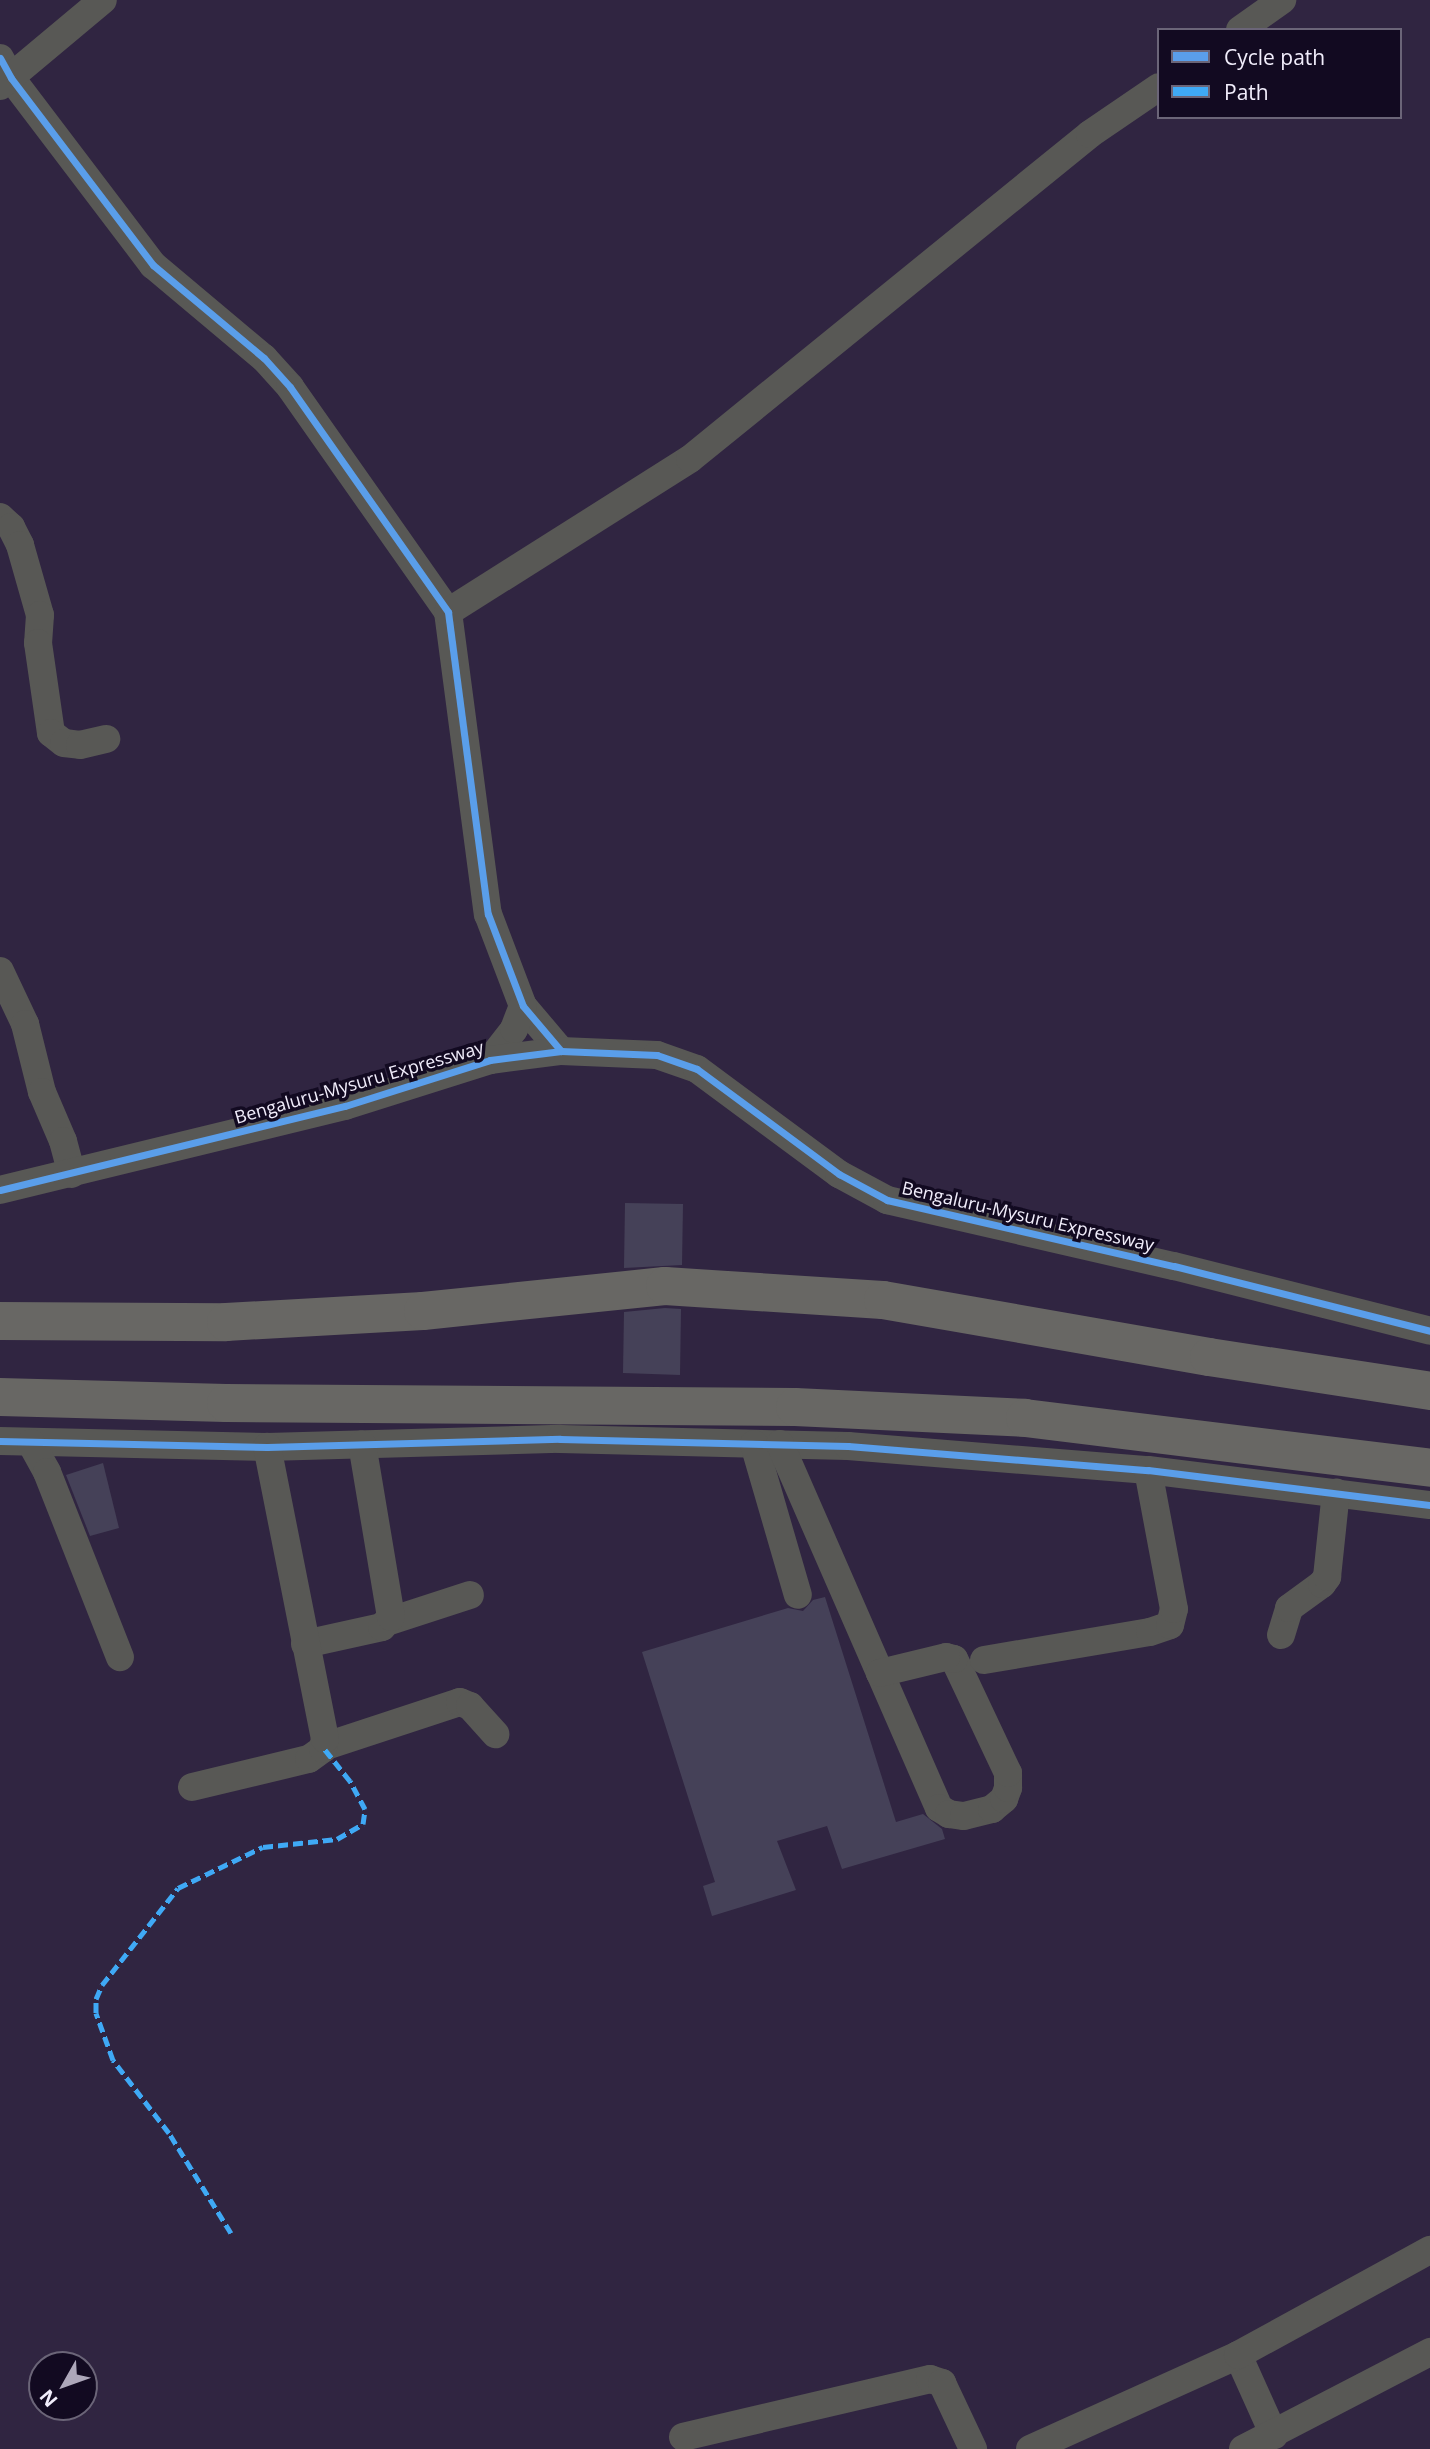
<!DOCTYPE html>
<html>
<head>
<meta charset="utf-8">
<style>
	body { margin:0 }
	#map { position:relative; width:1430px; height:2449px; overflow:hidden; background:#302541; font-family:"Open Sans",sans-serif }
	div>[style] { position:absolute }
	.building>* { inset:0; background:#454158 }
	.minor>* { height:28px; margin:-14px; padding:0 14px; transform-origin:14px; border-radius:14px; background:#585855 }
	.highway>* { height:38px; margin:-19px; padding:0 19px; transform-origin:19px; border-radius:19px; background:#686764 }
	.quiet>* { height:5px; margin-top:-2.5px; transform-origin:0; background:repeating-linear-gradient(90deg,#3fa9f5 0 10px,transparent 0 15px) }
	.cycleway>* { height:7px; margin:-3.5px; padding:0 3.5px; transform-origin:3.5px; border-radius:3.5px; background:#5a9eea }
	span { translate:-50% -50%; white-space:nowrap; text-align:center; line-height:1.15; -webkit-text-stroke:7px #120a21; paint-order:stroke }
	.street-label { font-size:18px; color:#f1edfb }
	.legend { position:absolute; left:1157px; top:28px; width:245px; height:91px; box-sizing:border-box; background:#120a21; border:2px solid #6b6578; margin:0; padding:9px 12px; list-style:none; font-size:21px; color:#f1edfb }
	.legend li { display:flex; align-items:center; gap:14px; height:35px }
	.legend b { width:35px; border:2px solid #6b6578 }
	.north { position:absolute; left:28px; top:2351px; width:70px; height:70px; box-sizing:border-box; background:#120a21; border:2px solid #6b6578; border-radius:50%; rotate:230deg; font-size:19px; font-weight:700; line-height:28px; text-align:center; color:#f1edfb }
	.north::after { content:''; display:block; margin:auto; width:24px; height:32px; background:#ada7ba; clip-path:polygon(50% 0,100% 100%,50% 72%,0 100%) }
</style>
</head>
<body>
<div id="map">
	<div class="building">
		<div style="clip-path:polygon(625px 1203px,683px 1204px,682px 1265px,624px 1268px)"></div>
		<div style="clip-path:polygon(665px 1308px,681px 1309px,680px 1375px,623px 1373px,624px 1312px)"></div>
		<div style="clip-path:polygon(103px 1463px,119px 1528px,90px 1536px,66px 1475px)"></div>
		<div style="clip-path:polygon(825px 1597px,896px 1822px,923px 1814px,942px 1829px,945px 1839px,842px 1869px,827px 1826px,777px 1841px,796px 1890px,712px 1916px,703px 1886px,715px 1882px,642px 1652px,788px 1608px,803px 1611px,813px 1600px)"></div>
	</div>
	<div class="minor">
		<div style="left:1240px;top:30px;width:52px;rotate:-35.5deg"></div>
		<div style="left:0;top:58px;width:23px;rotate:61deg"></div>
		<div style="left:11px;top:78px;width:235px;rotate:52.8deg"></div>
		<div style="left:153px;top:265px;width:145px;rotate:40deg"></div>
		<div style="left:264px;top:358px;width:39px;rotate:48deg"></div>
		<div style="left:290px;top:387px;width:275px;rotate:54.9deg"></div>
		<div style="left:448px;top:612px;width:305px;rotate:82.5deg"></div>
		<div style="left:488px;top:914px;width:98px;rotate:69.2deg"></div>
		<div style="left:523px;top:1006px;width:59px;rotate:49.8deg"></div>
		<div style="left:0;top:86px;width:134px;rotate:-39.9deg"></div>
		<div style="left:0;top:517px;width:15px;rotate:42deg"></div>
		<div style="left:11px;top:527px;width:20px;rotate:63deg"></div>
		<div style="left:20px;top:545px;width:73px;rotate:74.1deg"></div>
		<div style="left:40px;top:615px;width:28px;rotate:94deg"></div>
		<div style="left:38px;top:643px;width:91px;rotate:81.8deg"></div>
		<div style="left:51px;top:733px;width:16px;rotate:38deg"></div>
		<div style="left:64px;top:743px;width:16px;rotate:7deg"></div>
		<div style="left:80px;top:745px;width:27px;rotate:-13deg"></div>
		<div style="left:448px;top:612px;width:286px;rotate:-32.3deg"></div>
		<div style="left:690px;top:459px;width:515px;rotate:-39.09deg"></div>
		<div style="left:1090px;top:134px;width:83px;rotate:-34.3deg"></div>
		<div style="left:0;top:971px;width:59px;rotate:64.7deg"></div>
		<div style="left:25px;top:1024px;width:70px;rotate:76deg"></div>
		<div style="left:42px;top:1092px;width:53px;rotate:66.8deg"></div>
		<div style="left:63px;top:1141px;width:34px;rotate:75deg"></div>
		<div style="left:490px;top:1060px;width:39px;rotate:-52deg"></div>
		<div style="left:514px;top:1029px;width:25px;rotate:-69deg"></div>
		<div style="left:0;top:1190px;width:355px;rotate:-13.7deg"></div>
		<div style="left:345px;top:1106px;width:152px;rotate:-17.6deg"></div>
		<div style="left:490px;top:1060px;width:72px;rotate:-7.2deg"></div>
		<div style="left:561px;top:1051px;width:96px;rotate:2.4deg"></div>
		<div style="left:657px;top:1055px;width:42px;rotate:19.3deg"></div>
		<div style="left:697px;top:1069px;width:177px;rotate:36.5deg"></div>
		<div style="left:839px;top:1174px;width:55px;rotate:28.4deg"></div>
		<div style="left:887px;top:1200px;width:294px;rotate:13deg"></div>
		<div style="left:1174px;top:1266px;width:264px;rotate:14.2deg"></div>
		<div style="left:0;top:1441px;width:267px;rotate:1.3deg"></div>
		<div style="left:267px;top:1447px;width:293px;rotate:-1.6deg"></div>
		<div style="left:560px;top:1439px;width:288px;rotate:1.4deg"></div>
		<div style="left:848px;top:1446px;width:301px;rotate:4.6deg"></div>
		<div style="left:1148px;top:1470px;width:284px;rotate:7.1deg"></div>
		<div style="left:31px;top:1443px;width:33px;rotate:61deg"></div>
		<div style="left:47px;top:1472px;width:199px;rotate:68.5deg"></div>
		<div style="left:754px;top:1444px;width:157px;rotate:73.8deg"></div>
		<div style="left:780px;top:1444px;width:250px;rotate:66.4deg"></div>
		<div style="left:880px;top:1673px;width:147px;rotate:66.4deg"></div>
		<div style="left:939px;top:1808px;width:12px;rotate:31deg"></div>
		<div style="left:949px;top:1814px;width:15px;rotate:8deg"></div>
		<div style="left:964px;top:1816px;width:29px;rotate:-14deg"></div>
		<div style="left:992px;top:1809px;width:16px;rotate:-40deg"></div>
		<div style="left:1004px;top:1799px;width:12px;rotate:-70deg"></div>
		<div style="left:1008px;top:1788px;width:15px;rotate:-90deg"></div>
		<div style="left:1008px;top:1773px;width:126px;rotate:-115.3deg"></div>
		<div style="left:954px;top:1659px;width:8px;rotate:-166deg"></div>
		<div style="left:946px;top:1657px;width:68px;rotate:166.4deg"></div>
		<div style="left:390px;top:1621px;width:84px;rotate:-18deg"></div>
		<div style="left:1281px;top:1635px;width:28px;rotate:-73deg"></div>
		<div style="left:1289px;top:1608px;width:41px;rotate:-36deg"></div>
		<div style="left:1322px;top:1584px;width:9px;rotate:-54deg"></div>
		<div style="left:1327px;top:1577px;width:85px;rotate:-84deg"></div>
		<div style="left:305px;top:1644px;width:79px;rotate:-12.4deg"></div>
		<div style="left:382px;top:1627px;width:13px;rotate:-48deg"></div>
		<div style="left:391px;top:1617px;width:175px;rotate:-99.5deg"></div>
		<div style="left:984px;top:1660px;width:168px;rotate:-9.6deg"></div>
		<div style="left:1150px;top:1632px;width:21px;rotate:-19deg"></div>
		<div style="left:1170px;top:1625px;width:16px;rotate:-76deg"></div>
		<div style="left:1174px;top:1609px;width:141px;rotate:-100.6deg"></div>
		<div style="left:323px;top:1747px;width:144px;rotate:-18.2deg"></div>
		<div style="left:460px;top:1702px;width:11px;rotate:22deg"></div>
		<div style="left:470px;top:1706px;width:38px;rotate:48deg"></div>
		<div style="left:192px;top:1787px;width:120px;rotate:-13.5deg"></div>
		<div style="left:309px;top:1759px;width:17px;rotate:-36deg"></div>
		<div style="left:323px;top:1749px;width:10px;rotate:-79deg"></div>
		<div style="left:325px;top:1739px;width:298px;rotate:-101.2deg"></div>
		<div style="left:1238px;top:2355px;width:88px;rotate:65.8deg"></div>
		<div style="left:683px;top:2437px;width:254px;rotate:-13.2deg"></div>
		<div style="left:930px;top:2379px;width:13px;rotate:18deg"></div>
		<div style="left:942px;top:2383px;width:73px;rotate:64.8deg"></div>
		<div style="left:1030px;top:2449px;width:228px;rotate:-24.3deg"></div>
		<div style="left:1238px;top:2355px;width:219px;rotate:-28.7deg"></div>
		<div style="left:1243px;top:2449px;width:211px;rotate:-27.4deg"></div>
	</div>
	<div class="highway">
		<div style="left:0;top:1321px;width:226px;rotate:0.3deg"></div>
		<div style="left:226px;top:1322px;width:197px;rotate:-3.2deg"></div>
		<div style="left:423px;top:1311px;width:243px;rotate:-5.9deg"></div>
		<div style="left:665px;top:1286px;width:218px;rotate:3.7deg"></div>
		<div style="left:883px;top:1300px;width:331px;rotate:9.9deg"></div>
		<div style="left:1209px;top:1357px;width:224px;rotate:8.7deg"></div>
		<div style="left:0;top:1397px;width:226px;rotate:1.5deg"></div>
		<div style="left:226px;top:1403px;width:569px;rotate:0.4deg"></div>
		<div style="left:795px;top:1407px;width:230px;rotate:2.7deg"></div>
		<div style="left:1025px;top:1418px;width:408px;rotate:7deg"></div>
	</div>
	<div class="quiet">
		<div style="left:231px;top:2233px;width:118px;rotate:-121.8deg"></div>
		<div style="left:169px;top:2133px;width:92px;rotate:-127.5deg"></div>
		<div style="left:113px;top:2060px;width:50px;rotate:-109.9deg"></div>
		<div style="left:96px;top:2013px;width:14px;rotate:-90deg"></div>
		<div style="left:96px;top:1999px;width:15px;rotate:-67deg"></div>
		<div style="left:102px;top:1985px;width:123px;rotate:-51.9deg"></div>
		<div style="left:178px;top:1888px;width:94px;rotate:-25.8deg"></div>
		<div style="left:263px;top:1847px;width:74px;rotate:-6.2deg"></div>
		<div style="left:337px;top:1839px;width:30px;rotate:-30deg"></div>
		<div style="left:363px;top:1824px;width:15px;rotate:-82deg"></div>
		<div style="left:365px;top:1809px;width:32px;rotate:-118deg"></div>
		<div style="left:350px;top:1781px;width:43px;rotate:-128.5deg"></div>
	</div>
	<div class="cycleway">
		<div style="left:0;top:58px;width:23px;rotate:61deg"></div>
		<div style="left:11px;top:78px;width:235px;rotate:52.8deg"></div>
		<div style="left:153px;top:265px;width:145px;rotate:40deg"></div>
		<div style="left:264px;top:358px;width:39px;rotate:48deg"></div>
		<div style="left:290px;top:387px;width:275px;rotate:54.9deg"></div>
		<div style="left:448px;top:612px;width:305px;rotate:82.5deg"></div>
		<div style="left:488px;top:914px;width:98px;rotate:69.2deg"></div>
		<div style="left:523px;top:1006px;width:59px;rotate:49.8deg"></div>
		<div style="left:0;top:1190px;width:355px;rotate:-13.7deg"></div>
		<div style="left:345px;top:1106px;width:152px;rotate:-17.6deg"></div>
		<div style="left:490px;top:1060px;width:72px;rotate:-7.2deg"></div>
		<div style="left:561px;top:1051px;width:96px;rotate:2.4deg"></div>
		<div style="left:657px;top:1055px;width:42px;rotate:19.3deg"></div>
		<div style="left:697px;top:1069px;width:177px;rotate:36.5deg"></div>
		<div style="left:839px;top:1174px;width:55px;rotate:28.4deg"></div>
		<div style="left:887px;top:1200px;width:294px;rotate:13deg"></div>
		<div style="left:1174px;top:1266px;width:264px;rotate:14.2deg"></div>
		<div style="left:0;top:1441px;width:267px;rotate:1.3deg"></div>
		<div style="left:267px;top:1447px;width:293px;rotate:-1.6deg"></div>
		<div style="left:560px;top:1439px;width:288px;rotate:1.4deg"></div>
		<div style="left:848px;top:1446px;width:301px;rotate:4.6deg"></div>
		<div style="left:1148px;top:1470px;width:284px;rotate:7.1deg"></div>
	</div>
	<div class="street-label">
		<span style="left:359px;top:1082px;rotate:-16deg">Bengaluru-Mysuru Expressway</span>
		<span style="left:1028px;top:1216px;rotate:13deg">Bengaluru-Mysuru Expressway</span>
	</div>
	<ul class="legend">
	<li><b style="height:9px;background:#5a9eea"></b>Cycle path</li>
	<li><b style="height:9px;background:#3fa9f5"></b>Path</li>
	</ul>
	<div class="north">N</div>
</div>
</body>
</html>
